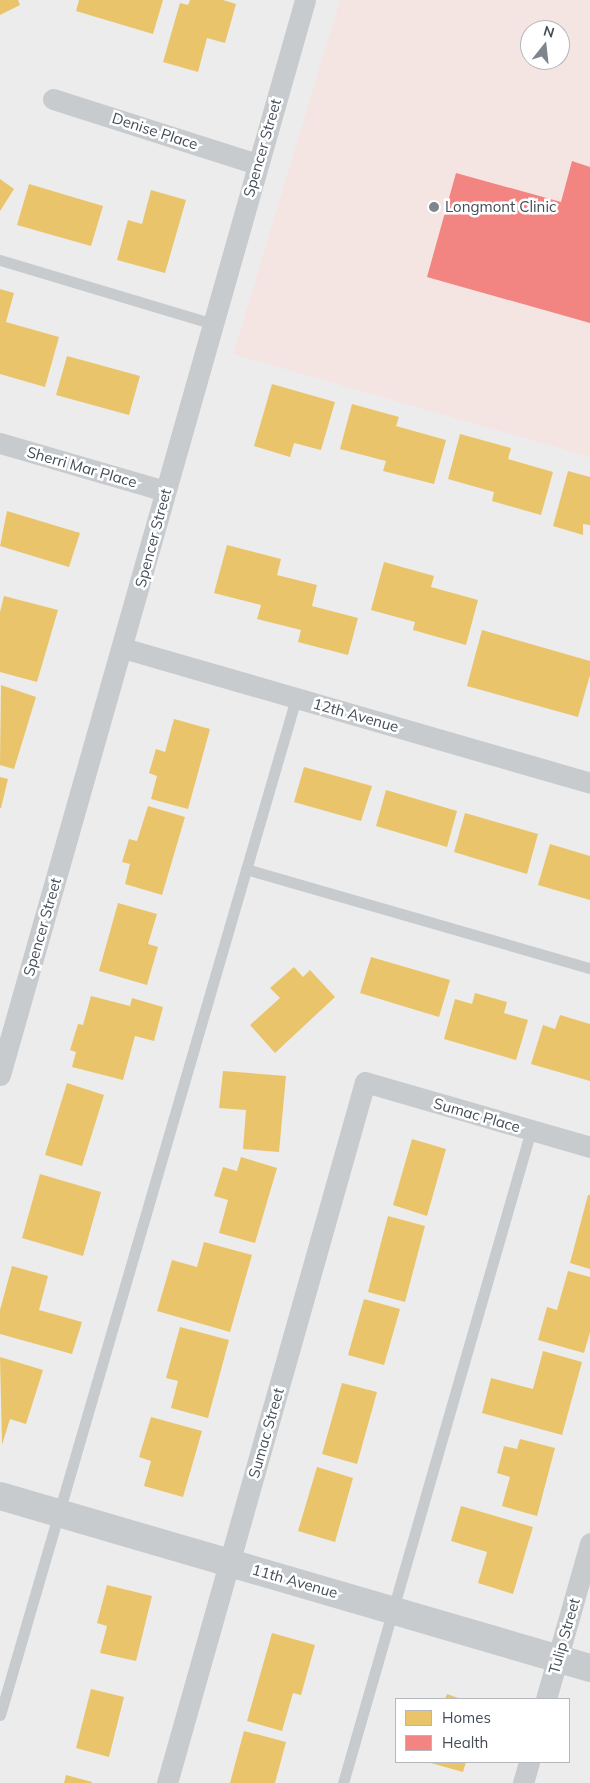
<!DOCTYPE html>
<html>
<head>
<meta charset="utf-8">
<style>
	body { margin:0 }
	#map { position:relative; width:590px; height:1783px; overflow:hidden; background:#edecec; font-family:Mulish,sans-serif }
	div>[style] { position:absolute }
	.medical>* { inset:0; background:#f4e5e2 }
	.homes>* { inset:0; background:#e9c46a }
	.health>* { inset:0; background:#f28482 }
	.service>* { height:11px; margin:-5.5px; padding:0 5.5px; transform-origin:5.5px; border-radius:5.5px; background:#c8cbcd }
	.minor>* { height:21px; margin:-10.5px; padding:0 10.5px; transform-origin:10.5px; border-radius:10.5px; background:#c8cbcd }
	.tertiary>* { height:28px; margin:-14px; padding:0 14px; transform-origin:14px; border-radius:14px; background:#c8cbcd }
	.dots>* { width:14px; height:14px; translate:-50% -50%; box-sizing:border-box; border:2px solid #fff; border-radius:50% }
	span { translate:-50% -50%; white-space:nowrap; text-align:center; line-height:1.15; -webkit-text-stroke:5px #fff; paint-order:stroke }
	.street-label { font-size:15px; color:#444d58 }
	.poi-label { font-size:15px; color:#444d58 }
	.left { translate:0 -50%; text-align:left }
	.legend { position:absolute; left:395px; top:1698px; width:175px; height:65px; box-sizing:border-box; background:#fff; border:1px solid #b4b8bc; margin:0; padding:6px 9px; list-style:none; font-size:15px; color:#444d58 }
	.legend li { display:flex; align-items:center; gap:10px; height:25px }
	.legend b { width:25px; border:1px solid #b4b8bc }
	.north { position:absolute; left:520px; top:20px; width:50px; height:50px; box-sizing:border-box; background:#fff; border:1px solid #b4b8bc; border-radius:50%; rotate:16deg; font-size:14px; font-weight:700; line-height:20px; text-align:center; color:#444d58 }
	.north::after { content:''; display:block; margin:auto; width:18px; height:22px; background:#7f858c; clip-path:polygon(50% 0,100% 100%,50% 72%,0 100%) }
</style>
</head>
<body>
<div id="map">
	<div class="medical">
		<div style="clip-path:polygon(evenodd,340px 0,590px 0,590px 457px,233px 354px,340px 0,530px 30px,560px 30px,560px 60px,530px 60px,530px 30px)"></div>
	</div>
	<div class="homes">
		<div style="clip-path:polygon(0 0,18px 0,20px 5px,0 15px)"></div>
		<div style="clip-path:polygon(79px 0,163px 0,153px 34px,76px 11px)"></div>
		<div style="clip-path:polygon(190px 0,223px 0,236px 4px,225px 43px,207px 38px,198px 72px,163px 62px,180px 3px,188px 5px)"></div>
		<div style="clip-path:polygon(0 179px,14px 189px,0 211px)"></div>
		<div style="clip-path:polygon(29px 184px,103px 206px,91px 246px,17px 225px)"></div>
		<div style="clip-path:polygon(151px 190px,186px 200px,165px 273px,117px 260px,128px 220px,142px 224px)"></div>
		<div style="clip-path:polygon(0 289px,14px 293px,6px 322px,59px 337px,45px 387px,0 374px)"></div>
		<div style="clip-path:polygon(67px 356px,140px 376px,129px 415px,56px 395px)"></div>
		<div style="clip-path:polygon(272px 384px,335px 402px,321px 450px,294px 443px,290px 457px,254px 446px)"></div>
		<div style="clip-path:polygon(352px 404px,399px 417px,396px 426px,446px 440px,434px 484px,383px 471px,386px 461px,340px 449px)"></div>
		<div style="clip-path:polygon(460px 434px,511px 448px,508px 459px,553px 472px,541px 515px,492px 501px,494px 492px,448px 479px)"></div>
		<div style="clip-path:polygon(568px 471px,590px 477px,590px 525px,583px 524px,583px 535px,553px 526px)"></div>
		<div style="clip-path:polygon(7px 511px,80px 533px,69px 567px,0 546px)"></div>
		<div style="clip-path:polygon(227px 545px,281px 559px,277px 575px,317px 585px,312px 606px,358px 618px,348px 655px,298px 642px,301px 630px,257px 619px,261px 605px,214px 593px)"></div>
		<div style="clip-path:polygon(384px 562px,434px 576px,431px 587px,478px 600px,466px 645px,413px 630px,415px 622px,371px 610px)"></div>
		<div style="clip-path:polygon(4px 596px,58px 610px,37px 682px,0 672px,0 612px)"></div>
		<div style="clip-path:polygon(482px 630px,590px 661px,590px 675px,578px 717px,467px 686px)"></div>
		<div style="clip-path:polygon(1px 685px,36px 697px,14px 769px,0 765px)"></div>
		<div style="clip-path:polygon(174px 719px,210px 729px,188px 809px,151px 799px,157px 776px,149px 773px,156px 749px,165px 752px)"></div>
		<div style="clip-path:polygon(304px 767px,372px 786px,361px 821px,294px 802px)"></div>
		<div style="clip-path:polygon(0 777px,8px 779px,1px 808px,0 808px)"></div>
		<div style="clip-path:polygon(386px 790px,457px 811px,447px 847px,376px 826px)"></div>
		<div style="clip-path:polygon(148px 806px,185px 817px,162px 895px,125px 884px,130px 864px,122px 862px,129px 839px,137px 841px)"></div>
		<div style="clip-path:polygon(465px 813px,538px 834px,527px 874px,454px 852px)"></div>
		<div style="clip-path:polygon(550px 844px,590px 856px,590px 900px,538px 885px)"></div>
		<div style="clip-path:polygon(118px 903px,157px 914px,148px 944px,158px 947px,147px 985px,99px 971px)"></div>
		<div style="clip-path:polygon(371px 957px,450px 980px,439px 1017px,360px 993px)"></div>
		<div style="clip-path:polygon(294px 967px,303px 977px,310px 970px,335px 997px,275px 1053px,250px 1025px,280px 998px,270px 988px)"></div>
		<div style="clip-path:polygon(475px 993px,507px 1002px,504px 1013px,528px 1020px,516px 1060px,444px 1039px,455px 999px,472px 1004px)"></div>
		<div style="clip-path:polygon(91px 996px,130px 1006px,132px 998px,163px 1007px,154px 1041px,135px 1036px,123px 1080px,72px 1067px,76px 1052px,70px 1050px,78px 1024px,83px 1025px)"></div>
		<div style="clip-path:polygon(560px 1015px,590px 1024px,590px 1081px,531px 1064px,543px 1025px,555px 1029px)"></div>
		<div style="clip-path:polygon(223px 1071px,286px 1076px,279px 1152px,243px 1149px,246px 1110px,219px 1108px)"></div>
		<div style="clip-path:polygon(67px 1083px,104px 1095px,82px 1166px,45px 1155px)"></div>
		<div style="clip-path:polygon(412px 1139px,446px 1149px,427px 1216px,393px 1205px)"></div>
		<div style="clip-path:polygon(241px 1157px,277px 1168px,255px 1243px,219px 1233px,228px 1200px,214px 1196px,223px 1167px,237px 1171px)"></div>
		<div style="clip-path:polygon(40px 1174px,101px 1192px,83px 1256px,22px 1238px)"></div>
		<div style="clip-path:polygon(588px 1195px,590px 1195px,590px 1269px,570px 1263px)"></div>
		<div style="clip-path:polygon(388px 1216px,425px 1226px,405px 1302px,368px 1292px)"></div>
		<div style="clip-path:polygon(204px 1242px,252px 1255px,230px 1332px,157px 1311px,172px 1260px,197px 1267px)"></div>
		<div style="clip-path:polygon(12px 1266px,48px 1276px,39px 1310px,82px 1322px,72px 1354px,0 1334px,0 1310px)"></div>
		<div style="clip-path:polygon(568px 1271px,590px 1277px,590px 1332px,584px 1353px,538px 1340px,547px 1307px,557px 1310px)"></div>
		<div style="clip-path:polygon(364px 1299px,400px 1309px,384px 1365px,348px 1355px)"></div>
		<div style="clip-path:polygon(180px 1327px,229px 1340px,208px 1418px,171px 1408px,178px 1381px,166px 1378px)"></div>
		<div style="clip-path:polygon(543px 1351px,582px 1362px,562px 1435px,482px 1413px,491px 1378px,533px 1389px)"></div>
		<div style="clip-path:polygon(0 1357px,43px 1370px,26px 1424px,10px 1419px,2px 1445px)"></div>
		<div style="clip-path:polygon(342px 1383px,377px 1392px,357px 1464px,322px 1454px)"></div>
		<div style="clip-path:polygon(151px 1417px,202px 1431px,183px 1497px,144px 1486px,151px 1461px,139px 1457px)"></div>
		<div style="clip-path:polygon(520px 1439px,555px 1448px,537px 1516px,502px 1506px,510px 1477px,497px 1473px,504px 1446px,517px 1449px)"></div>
		<div style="clip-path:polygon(317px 1467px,353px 1478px,335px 1542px,298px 1531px)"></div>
		<div style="clip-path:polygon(461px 1506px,533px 1527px,513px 1594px,478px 1583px,487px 1552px,451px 1541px)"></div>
		<div style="clip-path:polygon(107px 1585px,152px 1596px,136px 1661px,100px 1653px,107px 1626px,97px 1623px)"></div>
		<div style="clip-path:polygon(272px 1633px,315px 1645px,301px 1695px,293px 1693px,282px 1731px,247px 1721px)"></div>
		<div style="clip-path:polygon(91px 1689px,124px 1697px,109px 1757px,76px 1748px)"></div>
		<div style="clip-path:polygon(447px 1694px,461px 1699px,445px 1699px)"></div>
		<div style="clip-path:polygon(244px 1731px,286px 1742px,275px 1783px,230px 1783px)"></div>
		<div style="clip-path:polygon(427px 1762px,466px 1762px,463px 1772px)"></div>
		<div style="clip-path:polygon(66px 1775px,92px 1782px,92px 1783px,64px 1783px)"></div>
	</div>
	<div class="health">
		<div style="clip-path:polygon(572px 161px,590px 167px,590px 323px,427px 277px,456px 173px,561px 202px)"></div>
	</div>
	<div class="service">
		<div style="left:0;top:260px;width:222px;rotate:16.7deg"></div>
		<div style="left:246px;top:869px;width:358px;rotate:16.1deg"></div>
		<div style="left:0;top:1715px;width:1059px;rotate:-73.77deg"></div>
		<div style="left:343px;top:1783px;width:680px;rotate:-73.94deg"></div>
	</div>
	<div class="minor">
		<div style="left:53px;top:99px;width:214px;rotate:17.7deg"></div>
		<div style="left:0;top:443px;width:172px;rotate:16.2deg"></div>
		<div style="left:123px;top:648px;width:486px;rotate:16.1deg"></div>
		<div style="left:0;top:1075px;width:1117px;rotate:-74.16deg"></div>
		<div style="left:546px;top:1699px;width:162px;rotate:-74.2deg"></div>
		<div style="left:167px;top:1783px;width:728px;rotate:-74.23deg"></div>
		<div style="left:365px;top:1082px;width:234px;rotate:16.1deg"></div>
		<div style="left:523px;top:1783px;width:22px;rotate:-74deg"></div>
	</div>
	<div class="tertiary">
		<div style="left:0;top:1496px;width:615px;rotate:16.25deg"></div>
	</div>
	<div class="dots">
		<div style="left:434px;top:207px;background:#7f858c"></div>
	</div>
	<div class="street-label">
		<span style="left:155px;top:131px;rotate:18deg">Denise Place</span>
		<span style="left:262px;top:148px;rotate:-74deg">Spencer Street</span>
		<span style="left:82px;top:467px;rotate:16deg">Sherri Mar Place</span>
		<span style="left:153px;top:538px;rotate:-75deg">Spencer Street</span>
		<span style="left:356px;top:715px;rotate:16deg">12th Avenue</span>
		<span style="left:42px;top:927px;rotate:-74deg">Spencer Street</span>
		<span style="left:477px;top:1115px;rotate:16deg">Sumac Place</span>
		<span style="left:266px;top:1433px;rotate:-74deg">Sumac Street</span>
		<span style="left:295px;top:1581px;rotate:16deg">11th Avenue</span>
		<span style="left:564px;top:1636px;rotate:-74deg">Tulip Street</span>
	</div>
	<div class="poi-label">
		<span class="left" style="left:445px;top:207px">Longmont Clinic</span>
	</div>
	<ul class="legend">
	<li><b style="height:14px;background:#e9c46a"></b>Homes</li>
	<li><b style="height:14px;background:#f28482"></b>Health</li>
	</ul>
	<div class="north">N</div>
</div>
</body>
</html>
